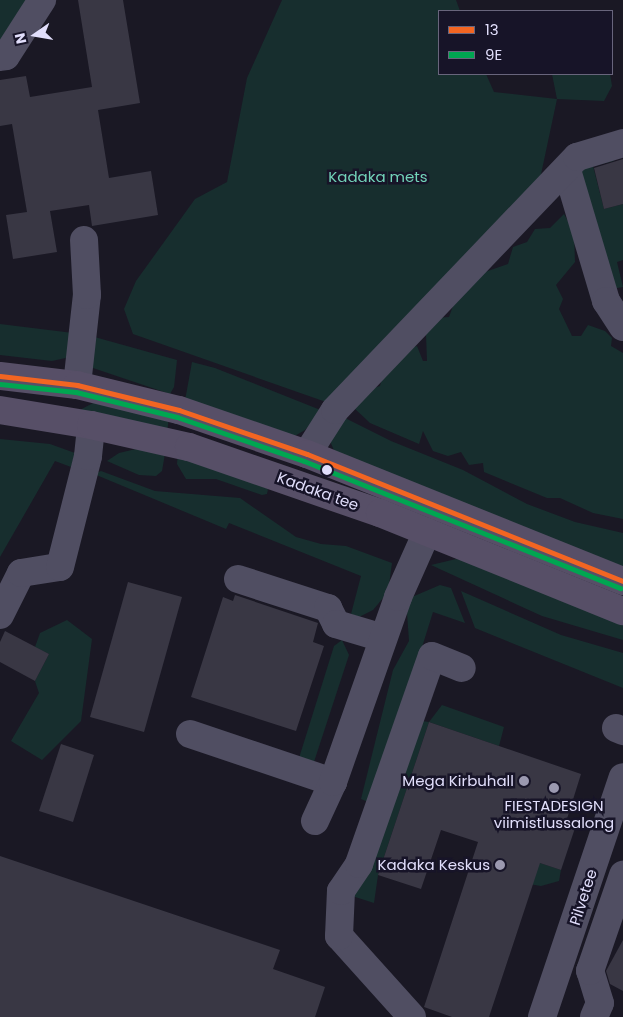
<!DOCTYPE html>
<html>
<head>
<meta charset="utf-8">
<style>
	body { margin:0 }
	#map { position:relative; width:623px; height:1017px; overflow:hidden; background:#1a1824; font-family:Poppins,sans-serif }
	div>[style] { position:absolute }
	.green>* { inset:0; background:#172e2e }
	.building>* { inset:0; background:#393744 }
	.minor>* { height:28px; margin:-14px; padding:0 14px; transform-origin:14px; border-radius:14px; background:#504e62 }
	.major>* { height:28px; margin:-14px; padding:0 14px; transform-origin:14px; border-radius:14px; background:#574f67 }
	.bus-1>* { height:5px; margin:-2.5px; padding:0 2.5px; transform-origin:2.5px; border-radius:2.5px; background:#f26522 }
	.bus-2>* { height:5px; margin:-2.5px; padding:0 2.5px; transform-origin:2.5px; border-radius:2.5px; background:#00a651 }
	.dots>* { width:14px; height:14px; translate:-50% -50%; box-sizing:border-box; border:2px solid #171428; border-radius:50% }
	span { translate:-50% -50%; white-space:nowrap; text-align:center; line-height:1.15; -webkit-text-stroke:5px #171428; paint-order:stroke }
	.park-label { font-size:15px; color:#72d3b9 }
	.street-label { font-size:15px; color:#e1defb }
	.poi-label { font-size:15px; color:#e1defb }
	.right { translate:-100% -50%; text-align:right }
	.legend { position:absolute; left:438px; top:10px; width:175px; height:65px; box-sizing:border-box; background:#171428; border:1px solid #68657c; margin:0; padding:6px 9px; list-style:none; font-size:15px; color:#e1defb }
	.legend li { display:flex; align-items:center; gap:10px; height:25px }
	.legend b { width:25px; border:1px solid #68657c }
	.north { position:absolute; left:10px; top:10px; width:50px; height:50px; -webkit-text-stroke:4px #171428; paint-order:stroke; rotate:257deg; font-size:14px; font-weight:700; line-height:20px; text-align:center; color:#e1defb }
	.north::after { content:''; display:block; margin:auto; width:18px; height:22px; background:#e1defb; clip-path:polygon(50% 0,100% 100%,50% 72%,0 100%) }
</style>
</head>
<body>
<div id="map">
	<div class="green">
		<div style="clip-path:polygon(0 0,30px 0,0 46px)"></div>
		<div style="clip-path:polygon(282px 0,456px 0,460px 11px,439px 11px,439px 74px,486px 74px,494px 92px,557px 99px,552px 74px,610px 74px,612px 86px,604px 101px,557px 99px,540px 179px,326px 402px,133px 334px,124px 309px,136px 281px,195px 199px,227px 182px,247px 78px)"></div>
		<div style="clip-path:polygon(612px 151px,614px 161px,593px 166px,604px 209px,623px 204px,623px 260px,617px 262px,623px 287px,611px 289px,581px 176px,583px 164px)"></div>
		<div style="clip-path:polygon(564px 214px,574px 232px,575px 262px,556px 285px,563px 299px,559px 309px,572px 336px,581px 336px,588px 325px,605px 331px,612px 338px,611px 346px,623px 353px,623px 519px,593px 513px,560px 498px,547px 498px,484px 472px,483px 463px,469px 465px,461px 452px,448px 456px,433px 451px,423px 431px,419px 444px,370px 423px,353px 407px,363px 391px,380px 386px,385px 366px,404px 350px,417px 346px,423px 361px,427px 361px,426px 335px,436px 318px,449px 317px,453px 306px,485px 272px,508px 264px,513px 247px,527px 242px,535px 229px,550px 228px)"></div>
		<div style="clip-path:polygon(0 324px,73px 333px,70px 357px,52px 361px,0 355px)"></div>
		<div style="clip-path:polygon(91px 336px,177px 360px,174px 387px,170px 394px,93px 368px,90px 361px)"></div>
		<div style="clip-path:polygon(192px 362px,215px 368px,323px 411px,305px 430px,293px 437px,184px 406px)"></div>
		<div style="clip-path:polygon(95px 402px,169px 417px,167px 433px,78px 411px)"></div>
		<div style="clip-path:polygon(343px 417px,391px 441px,463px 470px,527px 504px,575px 522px,623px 533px,623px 570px,336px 455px,330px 441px)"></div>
		<div style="clip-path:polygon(0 439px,50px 444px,75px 453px,71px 467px,55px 461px,0 557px)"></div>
		<div style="clip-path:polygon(140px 448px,166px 448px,162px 471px,156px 476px,139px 475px,107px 461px,119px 453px)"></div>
		<div style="clip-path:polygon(178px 451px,268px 489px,267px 494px,262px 495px,216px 479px,186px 479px,177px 464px)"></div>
		<div style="clip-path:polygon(101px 471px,155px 491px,240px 498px,296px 537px,321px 544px,346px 546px,392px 563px,388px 592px,373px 610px,359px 617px,351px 614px,361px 576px,229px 523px,226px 529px,94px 474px)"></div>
		<div style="clip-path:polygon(456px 559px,472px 561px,615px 617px,623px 624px,623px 640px,542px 616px,431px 565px)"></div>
		<div style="clip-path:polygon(440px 585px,451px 588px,465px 623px,433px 612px,373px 804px,361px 799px,393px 670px,409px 641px,407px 613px,412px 597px)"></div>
		<div style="clip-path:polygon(461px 591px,561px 635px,623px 653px,623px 688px,475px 628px)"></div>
		<div style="clip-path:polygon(67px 620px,92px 639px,81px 721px,42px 760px,11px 741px,39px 693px,35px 681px,49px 654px,35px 647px,40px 633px)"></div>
		<div style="clip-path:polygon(342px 640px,349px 655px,313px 765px,299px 758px,334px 646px)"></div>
		<div style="clip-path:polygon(442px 705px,504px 727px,499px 746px,429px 722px,378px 875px,374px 903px,349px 895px,352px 884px,367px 877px,422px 721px,429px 722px)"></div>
		<div style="clip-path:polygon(531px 860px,561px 870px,559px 881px,541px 886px,523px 883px)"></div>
	</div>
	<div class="building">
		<div style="clip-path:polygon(78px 0,123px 0,140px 103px,98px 110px,109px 178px,151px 171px,158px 215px,92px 226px,89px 205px,50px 211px,57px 252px,13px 259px,6px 215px,27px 212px,12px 124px,0 126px,0 80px,26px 76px,30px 97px,92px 87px)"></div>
		<div style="clip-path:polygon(623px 159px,623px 204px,604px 209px,594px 168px)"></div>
		<div style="clip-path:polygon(128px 582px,182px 597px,144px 732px,90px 717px)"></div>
		<div style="clip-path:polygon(235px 595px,318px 623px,313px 642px,324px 646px,296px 731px,191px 697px,223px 597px,233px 601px)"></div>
		<div style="clip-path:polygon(5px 631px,49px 654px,35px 681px,0 662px,0 642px)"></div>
		<div style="clip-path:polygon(429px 722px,581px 774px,566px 822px,576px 825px,561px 870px,540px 863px,489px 1017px,452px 1017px,424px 1007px,478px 842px,441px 830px,421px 889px,378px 875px)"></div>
		<div style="clip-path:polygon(61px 744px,94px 755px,73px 822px,39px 811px)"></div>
		<div style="clip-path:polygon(0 856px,280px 950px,273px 969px,325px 987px,315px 1017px,0 1017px)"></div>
		<div style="clip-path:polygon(623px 940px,623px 991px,610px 984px,606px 971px)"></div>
	</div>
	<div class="minor">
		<div style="left:0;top:57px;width:6px;rotate:-9deg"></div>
		<div style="left:6px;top:56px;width:67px;rotate:-57.3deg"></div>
		<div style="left:567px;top:170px;width:137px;rotate:73.4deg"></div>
		<div style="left:606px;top:301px;width:31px;rotate:57deg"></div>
		<div style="left:77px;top:385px;width:91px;rotate:-83.7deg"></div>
		<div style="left:87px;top:295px;width:55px;rotate:-93.1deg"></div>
		<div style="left:307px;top:454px;width:52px;rotate:-57.5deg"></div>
		<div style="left:335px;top:410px;width:350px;rotate:-46.3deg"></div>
		<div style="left:577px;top:157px;width:48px;rotate:-16.9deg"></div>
		<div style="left:238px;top:579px;width:95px;rotate:17.9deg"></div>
		<div style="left:328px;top:608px;width:18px;rotate:63deg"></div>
		<div style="left:336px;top:624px;width:49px;rotate:16.6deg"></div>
		<div style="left:0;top:615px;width:47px;rotate:-63.4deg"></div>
		<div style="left:21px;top:573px;width:39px;rotate:-9deg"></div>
		<div style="left:60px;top:567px;width:114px;rotate:-75.8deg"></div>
		<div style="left:88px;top:456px;width:31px;rotate:-84deg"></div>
		<div style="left:616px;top:728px;width:8px;rotate:23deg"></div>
		<div style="left:190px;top:734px;width:151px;rotate:18.6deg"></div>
		<div style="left:315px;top:821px;width:43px;rotate:-65.2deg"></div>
		<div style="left:333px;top:782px;width:196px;rotate:-70.6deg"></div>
		<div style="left:398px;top:597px;width:71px;rotate:-66deg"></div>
		<div style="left:412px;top:1017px;width:109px;rotate:-132deg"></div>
		<div style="left:339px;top:936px;width:45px;rotate:-87.5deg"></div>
		<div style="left:341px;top:891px;width:32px;rotate:-56deg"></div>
		<div style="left:359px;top:864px;width:220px;rotate:-70.7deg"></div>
		<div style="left:432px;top:656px;width:32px;rotate:22deg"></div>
		<div style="left:542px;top:1017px;width:253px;rotate:-71.4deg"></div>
		<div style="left:594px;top:1017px;width:15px;rotate:-67deg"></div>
		<div style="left:600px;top:1003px;width:34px;rotate:-107deg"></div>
		<div style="left:590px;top:971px;width:102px;rotate:-71deg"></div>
	</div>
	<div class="major">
		<div style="left:0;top:376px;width:78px;rotate:6.7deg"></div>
		<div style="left:77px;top:385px;width:105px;rotate:13.8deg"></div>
		<div style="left:179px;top:410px;width:135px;rotate:19deg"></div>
		<div style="left:307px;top:454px;width:341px;rotate:21.9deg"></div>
		<div style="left:0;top:410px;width:92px;rotate:9.4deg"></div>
		<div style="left:91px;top:425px;width:100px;rotate:12.7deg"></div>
		<div style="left:189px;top:447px;width:202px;rotate:19.1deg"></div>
		<div style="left:380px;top:513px;width:262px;rotate:22deg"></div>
	</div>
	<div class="bus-1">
		<div style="left:0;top:376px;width:78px;rotate:6.7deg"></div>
		<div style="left:77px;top:385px;width:105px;rotate:13.8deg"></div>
		<div style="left:179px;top:410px;width:135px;rotate:19deg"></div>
		<div style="left:307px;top:454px;width:341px;rotate:21.9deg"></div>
	</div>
	<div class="bus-2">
		<div style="left:0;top:384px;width:76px;rotate:6deg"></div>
		<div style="left:76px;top:392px;width:104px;rotate:13.9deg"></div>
		<div style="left:177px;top:417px;width:134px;rotate:19.1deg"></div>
		<div style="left:304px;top:461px;width:341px;rotate:21.9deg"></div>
	</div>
	<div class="dots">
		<div style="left:327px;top:470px;background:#e1defb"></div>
		<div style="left:524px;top:781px;background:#9b99b0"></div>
		<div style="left:554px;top:788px;background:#9b99b0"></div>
		<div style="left:500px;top:865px;background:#9b99b0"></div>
	</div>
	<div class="park-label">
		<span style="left:378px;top:177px">Kadaka mets</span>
	</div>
	<div class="street-label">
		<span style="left:318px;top:491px;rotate:20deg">Kadaka tee</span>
		<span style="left:583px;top:897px;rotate:-72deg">Pilvetee</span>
	</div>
	<div class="poi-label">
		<span class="right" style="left:514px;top:781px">Mega Kirbuhall</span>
		<span style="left:554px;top:814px">FIESTADESIGN<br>viimistlussalong</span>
		<span class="right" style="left:490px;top:865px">Kadaka Keskus</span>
	</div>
	<ul class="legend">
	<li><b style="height:6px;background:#f26522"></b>13</li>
	<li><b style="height:6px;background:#00a651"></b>9E</li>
	</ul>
	<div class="north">N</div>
</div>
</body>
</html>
